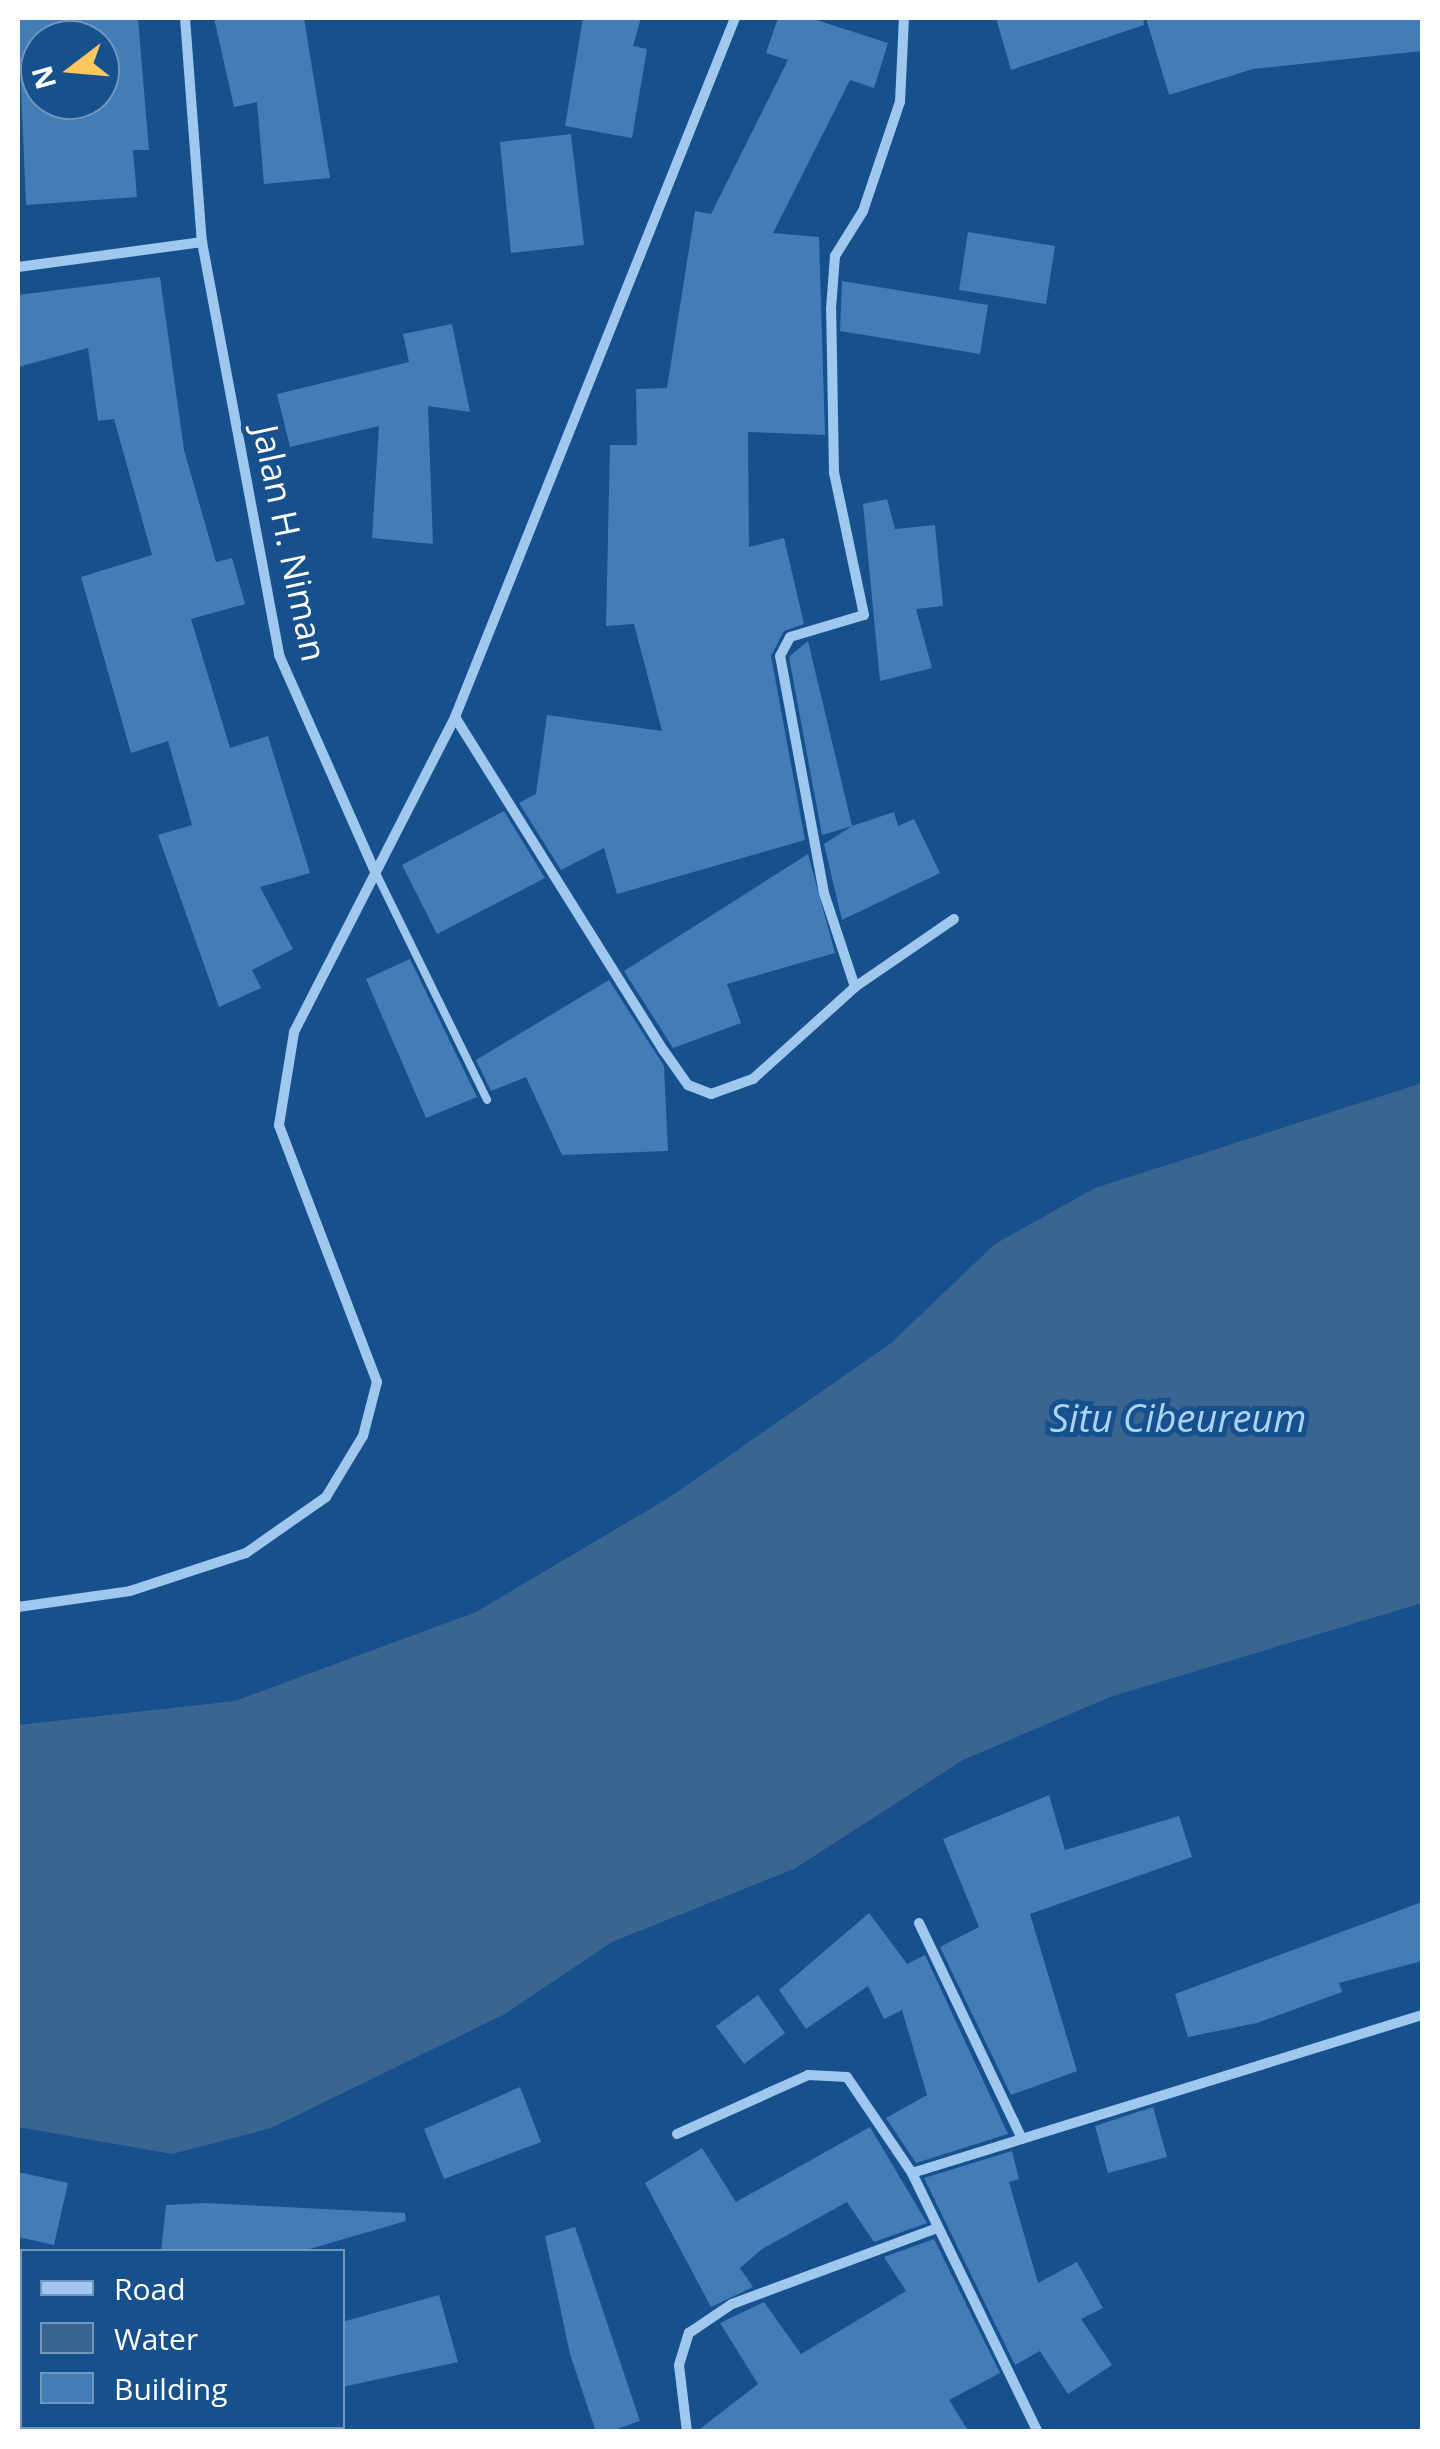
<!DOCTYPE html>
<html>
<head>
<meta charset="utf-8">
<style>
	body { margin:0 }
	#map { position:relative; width:1440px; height:2449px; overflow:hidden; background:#16508d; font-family:"Open Sans",sans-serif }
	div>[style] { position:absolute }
	.water>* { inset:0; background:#3a6591 }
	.building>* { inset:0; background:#437cb7 }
	.service>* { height:8px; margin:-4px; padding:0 4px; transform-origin:4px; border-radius:4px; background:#a0c8ef }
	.minor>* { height:10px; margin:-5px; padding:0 5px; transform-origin:5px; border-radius:5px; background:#a0c8ef }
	span { translate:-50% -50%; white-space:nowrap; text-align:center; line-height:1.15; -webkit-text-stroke:10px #16508d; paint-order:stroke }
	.street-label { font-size:35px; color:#fff }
	.water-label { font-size:38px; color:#acd2f7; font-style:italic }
	.frame { position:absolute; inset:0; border:20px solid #fff; pointer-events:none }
	.legend { position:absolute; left:20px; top:2249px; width:325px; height:180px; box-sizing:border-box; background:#16508d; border:2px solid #7396bb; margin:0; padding:12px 18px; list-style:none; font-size:30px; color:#fff }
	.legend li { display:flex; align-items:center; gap:20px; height:50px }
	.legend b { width:50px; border:2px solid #7396bb }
	.north { position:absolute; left:20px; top:20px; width:100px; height:100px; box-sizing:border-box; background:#16508d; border:2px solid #7396bb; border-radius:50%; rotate:254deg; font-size:28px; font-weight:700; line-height:40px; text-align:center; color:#fff }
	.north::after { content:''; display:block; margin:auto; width:35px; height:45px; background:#ffc85e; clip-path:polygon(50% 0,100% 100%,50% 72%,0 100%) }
</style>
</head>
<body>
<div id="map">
	<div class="water">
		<div style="clip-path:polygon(1422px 1083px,1422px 1603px,1110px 1697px,963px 1760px,794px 1869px,612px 1942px,503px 2015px,271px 2128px,172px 2154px,18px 2127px,18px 1725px,235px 1701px,476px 1612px,670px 1497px,891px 1343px,995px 1244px,1095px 1188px)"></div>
	</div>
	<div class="building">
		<div style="clip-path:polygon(evenodd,18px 18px,138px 18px,149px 150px,133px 150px,137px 197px,26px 205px,18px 18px,40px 40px,100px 40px,100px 100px,40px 100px,40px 40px)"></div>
		<div style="clip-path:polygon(214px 18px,304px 18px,330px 178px,264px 184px,257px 102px,234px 107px)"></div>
		<div style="clip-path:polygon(583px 18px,641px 18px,633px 46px,647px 49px,632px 138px,565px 126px)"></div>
		<div style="clip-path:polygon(778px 18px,810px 18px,888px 43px,874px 88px,850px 80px,773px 233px,819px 237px,825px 435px,748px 432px,749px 547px,784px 538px,804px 624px,784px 631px,771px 656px,805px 840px,617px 894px,604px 848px,561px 870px,519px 803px,536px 794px,547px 715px,662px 731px,634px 624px,606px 626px,610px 445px,637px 445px,636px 389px,667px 388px,695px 211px,711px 214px,788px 60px,766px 53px)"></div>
		<div style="clip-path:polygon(996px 18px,1143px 18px,1144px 25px,1011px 70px)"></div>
		<div style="clip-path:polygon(1146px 18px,1422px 18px,1422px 51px,1253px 69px,1169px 95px)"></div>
		<div style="clip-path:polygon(571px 134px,584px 245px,511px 253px,500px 142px)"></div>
		<div style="clip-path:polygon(968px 232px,1055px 246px,1046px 304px,959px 290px)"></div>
		<div style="clip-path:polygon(160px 277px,184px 450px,216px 562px,232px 558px,245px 604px,191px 619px,230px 748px,268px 736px,310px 873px,260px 887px,293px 949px,252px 970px,261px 988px,219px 1007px,158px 835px,192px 825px,168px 741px,131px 753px,81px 577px,152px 555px,114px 419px,98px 421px,88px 348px,18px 367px,18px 295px)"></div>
		<div style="clip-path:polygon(842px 281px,988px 305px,980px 354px,840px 331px)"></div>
		<div style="clip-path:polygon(452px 324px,470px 412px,428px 406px,433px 544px,372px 538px,379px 426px,290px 447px,277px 394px,409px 362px,403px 334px)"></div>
		<div style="clip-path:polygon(887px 499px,895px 529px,935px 525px,943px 606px,916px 609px,932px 668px,880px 681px,863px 504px)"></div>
		<div style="clip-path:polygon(808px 641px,852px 826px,894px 812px,898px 826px,914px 819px,940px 873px,842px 920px,824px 844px,852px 826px,822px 835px,789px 657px)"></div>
		<div style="clip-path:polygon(504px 811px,545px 878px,437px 934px,402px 865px)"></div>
		<div style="clip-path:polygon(808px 854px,835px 953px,727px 984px,741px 1023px,673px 1048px,624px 971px)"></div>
		<div style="clip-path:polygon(410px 959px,477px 1097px,426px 1118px,366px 979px)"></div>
		<div style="clip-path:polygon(609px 980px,664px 1066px,668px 1151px,562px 1155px,526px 1077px,491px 1091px,476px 1060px)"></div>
		<div style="clip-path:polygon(1049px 1795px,1065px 1850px,1179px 1816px,1192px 1857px,1030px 1914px,1077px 2071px,1011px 2095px,940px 1947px,979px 1927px,943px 1839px)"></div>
		<div style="clip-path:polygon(1422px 1902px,1422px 1961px,1339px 1983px,1342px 1992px,1257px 2023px,1188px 2037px,1175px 1994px)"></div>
		<div style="clip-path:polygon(869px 1913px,907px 1964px,925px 1955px,1008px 2134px,916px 2163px,886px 2118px,927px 2095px,902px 2010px,884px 2019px,868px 1986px,806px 2029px,779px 1990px)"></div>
		<div style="clip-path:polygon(758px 1995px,785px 2033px,744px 2064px,716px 2026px)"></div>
		<div style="clip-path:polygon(520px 2087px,541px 2142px,444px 2179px,424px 2129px)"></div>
		<div style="clip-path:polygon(1153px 2107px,1167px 2157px,1108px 2173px,1095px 2126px)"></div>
		<div style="clip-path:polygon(870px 2127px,927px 2223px,874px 2242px,847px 2202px,762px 2249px,740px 2268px,753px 2287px,711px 2307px,645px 2183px,702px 2148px,736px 2202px)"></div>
		<div style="clip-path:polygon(1012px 2151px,1019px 2179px,1009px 2182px,1038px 2283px,1077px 2262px,1103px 2308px,1081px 2319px,1112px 2365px,1068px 2394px,1040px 2351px,1015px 2365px,924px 2178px)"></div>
		<div style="clip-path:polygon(18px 2172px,68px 2183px,54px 2245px,18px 2237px)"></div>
		<div style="clip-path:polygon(205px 2203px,405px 2213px,406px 2221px,299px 2252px,161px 2252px,166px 2205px)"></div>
		<div style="clip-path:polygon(575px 2227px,640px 2421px,608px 2432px,596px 2432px,570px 2354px,545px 2236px)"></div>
		<div style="clip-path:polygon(934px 2239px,1000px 2373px,949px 2400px,969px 2432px,696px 2432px,758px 2384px,720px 2323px,764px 2302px,801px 2354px,906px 2291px,884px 2257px)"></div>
		<div style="clip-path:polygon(439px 2295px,458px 2362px,342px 2387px,342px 2322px)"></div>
	</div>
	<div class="service">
		<div style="left:374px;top:869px;width:257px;rotate:63.9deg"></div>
	</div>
	<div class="minor">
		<div style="left:185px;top:18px;width:225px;rotate:85.7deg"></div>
		<div style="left:202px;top:242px;width:420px;rotate:79.4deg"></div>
		<div style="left:279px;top:655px;width:234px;rotate:66.1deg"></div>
		<div style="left:18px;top:267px;width:186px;rotate:-7.7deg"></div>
		<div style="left:455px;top:717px;width:394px;rotate:58deg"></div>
		<div style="left:664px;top:1051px;width:42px;rotate:54.8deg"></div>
		<div style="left:688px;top:1085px;width:25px;rotate:21deg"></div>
		<div style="left:711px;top:1094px;width:45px;rotate:-19.7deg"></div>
		<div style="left:753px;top:1079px;width:137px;rotate:-42deg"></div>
		<div style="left:855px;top:987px;width:120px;rotate:-34.5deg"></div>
		<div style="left:855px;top:987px;width:99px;rotate:-108.3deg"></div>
		<div style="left:824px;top:893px;width:241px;rotate:-100.5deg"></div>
		<div style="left:780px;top:656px;width:21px;rotate:-62deg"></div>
		<div style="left:790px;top:637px;width:77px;rotate:-16.6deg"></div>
		<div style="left:864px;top:615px;width:145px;rotate:-101.9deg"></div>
		<div style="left:834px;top:473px;width:164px;rotate:-91deg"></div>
		<div style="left:831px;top:309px;width:53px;rotate:-85.7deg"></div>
		<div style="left:835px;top:256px;width:53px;rotate:-58.1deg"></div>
		<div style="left:863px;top:211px;width:115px;rotate:-71.3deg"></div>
		<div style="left:900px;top:102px;width:84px;rotate:-87.3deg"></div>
		<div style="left:18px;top:1607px;width:113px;rotate:-8.1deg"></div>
		<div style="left:130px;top:1591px;width:122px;rotate:-18.1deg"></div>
		<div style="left:246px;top:1553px;width:98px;rotate:-35deg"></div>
		<div style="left:326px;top:1497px;width:71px;rotate:-58.8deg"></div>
		<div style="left:363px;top:1436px;width:56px;rotate:-75.5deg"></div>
		<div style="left:377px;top:1382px;width:275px;rotate:-110.9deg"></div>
		<div style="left:279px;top:1125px;width:94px;rotate:-80.8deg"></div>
		<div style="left:294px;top:1032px;width:354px;rotate:-62.9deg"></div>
		<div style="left:455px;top:717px;width:753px;rotate:-68.17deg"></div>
		<div style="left:919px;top:1923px;width:239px;rotate:64.5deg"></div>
		<div style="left:677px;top:2134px;width:144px;rotate:-24.2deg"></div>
		<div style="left:808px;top:2075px;width:39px;rotate:3deg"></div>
		<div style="left:847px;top:2077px;width:116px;rotate:55.9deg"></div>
		<div style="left:912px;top:2173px;width:288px;rotate:64.1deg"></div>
		<div style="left:912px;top:2173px;width:534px;rotate:-17.21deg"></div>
		<div style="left:104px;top:2432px;width:11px;rotate:-34deg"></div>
		<div style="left:687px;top:2432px;width:67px;rotate:-96.8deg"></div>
		<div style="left:679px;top:2365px;width:34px;rotate:-73deg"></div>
		<div style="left:689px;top:2333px;width:52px;rotate:-34deg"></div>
		<div style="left:732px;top:2304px;width:220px;rotate:-20.3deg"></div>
	</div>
	<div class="street-label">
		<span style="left:290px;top:543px;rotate:78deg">Jalan H. Niman</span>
	</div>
	<div class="water-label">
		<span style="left:1178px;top:1418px">Situ Cibeureum</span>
	</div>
	<div class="frame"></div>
	<ul class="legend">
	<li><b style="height:12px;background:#a0c8ef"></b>Road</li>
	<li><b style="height:28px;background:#3a6591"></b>Water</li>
	<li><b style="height:28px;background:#437cb7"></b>Building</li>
	</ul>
	<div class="north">N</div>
</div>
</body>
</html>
